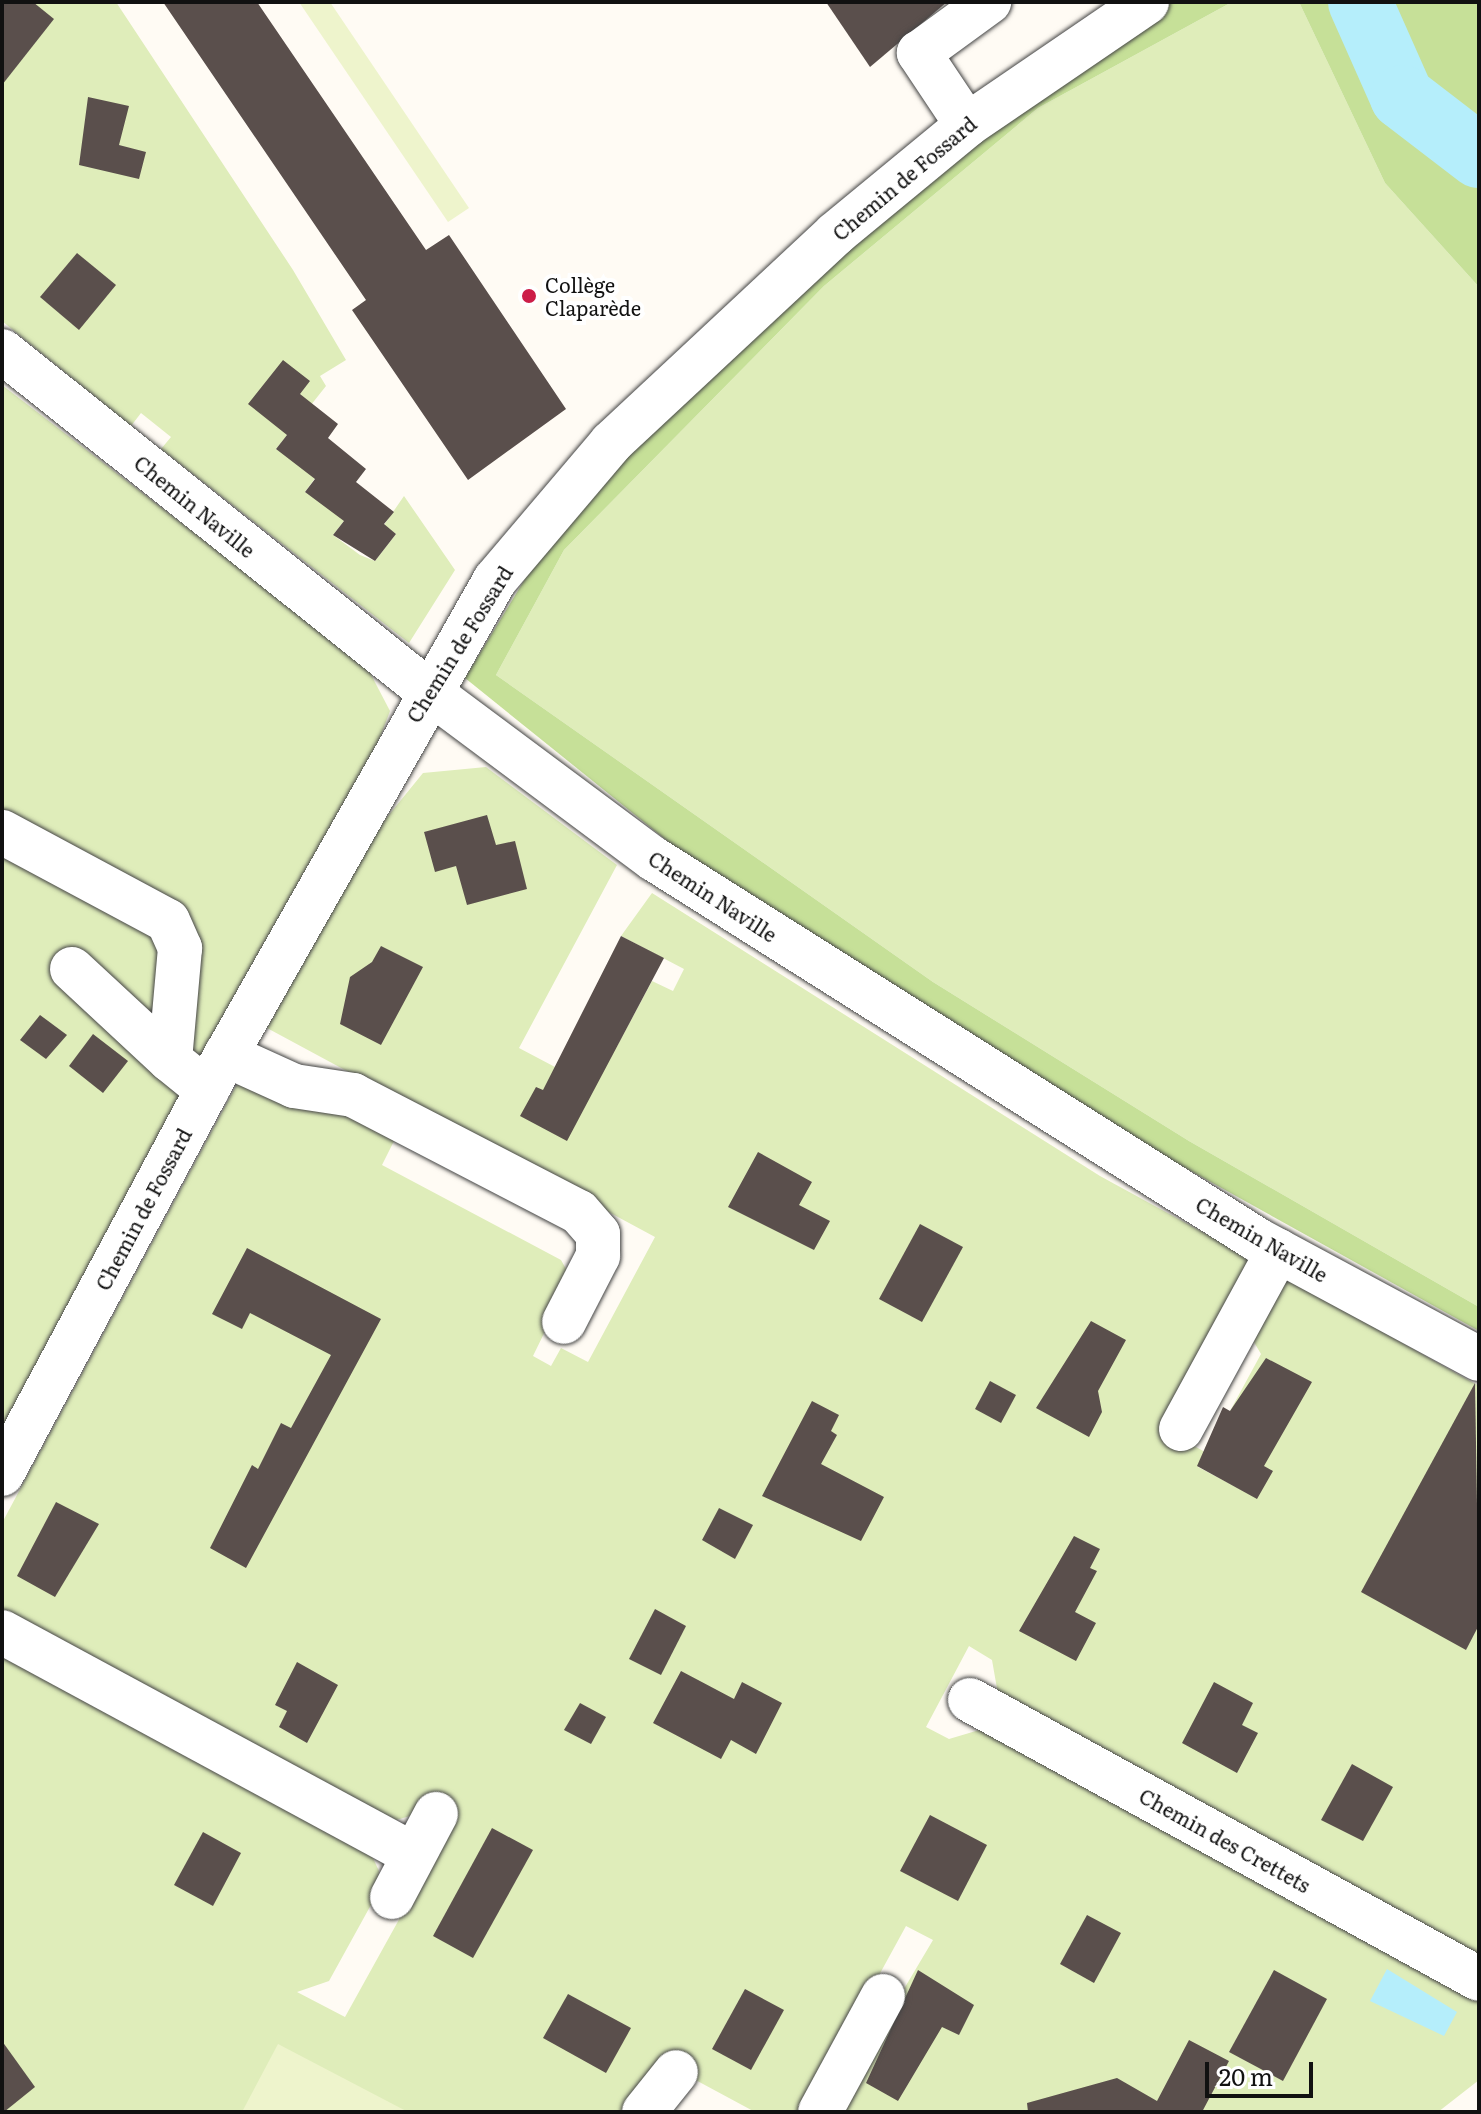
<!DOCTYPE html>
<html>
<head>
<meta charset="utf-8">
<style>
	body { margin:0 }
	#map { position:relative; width:1481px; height:2114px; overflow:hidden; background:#fffbf4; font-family:Literata,serif }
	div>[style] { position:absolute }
	.green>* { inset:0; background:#dfedba }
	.forest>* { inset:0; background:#c6e098 }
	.pitch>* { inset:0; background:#eef4cc }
	.water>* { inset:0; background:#b5eefb }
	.river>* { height:64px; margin:-32px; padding:0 32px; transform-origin:32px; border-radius:32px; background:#b5eefb }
	.building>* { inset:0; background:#5a4f4c }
	.roads { filter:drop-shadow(0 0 2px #444) drop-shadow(0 0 2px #444) }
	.minor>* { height:44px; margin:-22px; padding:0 22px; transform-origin:22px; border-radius:22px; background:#fff }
	.dots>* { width:22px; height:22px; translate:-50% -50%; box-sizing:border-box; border:4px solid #fff; border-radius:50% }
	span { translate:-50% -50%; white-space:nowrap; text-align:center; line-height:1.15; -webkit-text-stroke:8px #fff; paint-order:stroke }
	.street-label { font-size:20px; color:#111 }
	.poi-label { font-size:20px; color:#111 }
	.left { translate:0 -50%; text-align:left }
	.frame { position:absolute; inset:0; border:4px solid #111; pointer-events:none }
	.scale { position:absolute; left:1205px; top:2062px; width:108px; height:36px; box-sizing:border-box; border:4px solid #111; border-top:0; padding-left:10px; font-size:24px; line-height:28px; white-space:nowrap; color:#111; -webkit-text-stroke:6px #fff; paint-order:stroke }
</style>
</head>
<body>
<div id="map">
	<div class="green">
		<div style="clip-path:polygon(2px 2px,116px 2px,293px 270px,346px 360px,320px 376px,326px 386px,276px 449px,318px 474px,305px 492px,347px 517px,333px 535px,360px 555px,375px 561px,396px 534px,384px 525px,404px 496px,455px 570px,409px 643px,161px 449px,171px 437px,141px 413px,131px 426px,2px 321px)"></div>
		<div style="clip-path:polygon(1232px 2px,1299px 2px,1385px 183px,1479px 287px,1479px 1307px,1189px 1141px,933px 982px,496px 675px,564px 550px,824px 286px,1038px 108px)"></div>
		<div style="clip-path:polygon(2px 385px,366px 665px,390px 711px,373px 756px,3px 1425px)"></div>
		<div style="clip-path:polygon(486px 767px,617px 865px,519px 1048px,555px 1067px,577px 1027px,616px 1048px,652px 981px,673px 991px,684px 969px,621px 936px,652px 893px,1100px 1176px,1259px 1263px,1167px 1431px,1205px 1452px,1198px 1467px,1257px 1498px,1272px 1471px,1258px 1463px,1230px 1411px,1261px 1354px,1248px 1332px,1271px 1284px,1288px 1279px,1479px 1386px,1479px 1960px,999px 1700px,992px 1660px,969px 1646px,926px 1727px,949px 1739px,986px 1728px,1479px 1997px,1479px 2080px,1438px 2112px,831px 2112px,933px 1940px,906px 1926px,804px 2112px,755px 2112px,664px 2063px,622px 2112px,2px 2112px,2px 1649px,372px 1856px,379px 1871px,377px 1894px,329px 1981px,297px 1992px,345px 2017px,458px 1813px,430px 1798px,417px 1814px,396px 1820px,2px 1612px,2px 1523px,236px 1086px,248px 1079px,399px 1131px,382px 1165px,561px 1260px,571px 1278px,533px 1356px,551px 1366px,561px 1348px,588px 1362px,655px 1237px,267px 1028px,379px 827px,423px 773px)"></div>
	</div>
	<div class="forest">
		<div style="clip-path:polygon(1165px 2px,1232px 2px,1038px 108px,824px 286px,564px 550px,496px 675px,933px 982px,1189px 1141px,1479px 1307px,1479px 1331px,1090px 1115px,681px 852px,465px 678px,548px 541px,587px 490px,815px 267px)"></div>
		<div style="clip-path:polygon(1299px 2px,1479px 2px,1479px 287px,1385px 183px)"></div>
	</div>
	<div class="pitch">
		<div style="clip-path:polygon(299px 2px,330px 2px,469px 208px,448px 222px)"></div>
		<div style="clip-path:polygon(278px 2044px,408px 2112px,242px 2112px)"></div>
	</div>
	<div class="water">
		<div style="clip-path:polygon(1387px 1969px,1457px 2012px,1444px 2036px,1370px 2001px)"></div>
	</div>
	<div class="river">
		<div style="left:1360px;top:2px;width:104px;rotate:66.1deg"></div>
		<div style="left:1402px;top:97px;width:97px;rotate:37.5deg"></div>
	</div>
	<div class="building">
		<div style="clip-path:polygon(2px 2px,33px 2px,54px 19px,2px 85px)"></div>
		<div style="clip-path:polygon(163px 2px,257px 2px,426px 250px,449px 235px,566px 409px,468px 480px,352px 310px,366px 300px)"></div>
		<div style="clip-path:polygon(826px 2px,947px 2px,870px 67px)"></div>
		<div style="clip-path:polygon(88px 97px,129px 106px,119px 145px,146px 152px,139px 179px,79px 165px)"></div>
		<div style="clip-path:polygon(77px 253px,116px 285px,79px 330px,40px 297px)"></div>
		<div style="clip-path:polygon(283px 360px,310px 381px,300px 394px,338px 424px,328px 438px,366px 469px,356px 482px,394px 512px,384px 524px,396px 534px,375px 561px,333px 535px,344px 521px,305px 492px,315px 479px,276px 449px,287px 435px,248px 404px)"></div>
		<div style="clip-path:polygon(487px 815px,496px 845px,515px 841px,527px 889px,467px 905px,456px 866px,435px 872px,424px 832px)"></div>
		<div style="clip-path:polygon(621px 936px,664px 958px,567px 1141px,520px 1116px,536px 1087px,543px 1090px)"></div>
		<div style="clip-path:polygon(381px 946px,423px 967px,381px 1045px,340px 1024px,350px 977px,372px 962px)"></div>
		<div style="clip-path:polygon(40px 1015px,67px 1035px,46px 1059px,20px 1040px)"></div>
		<div style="clip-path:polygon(93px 1034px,128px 1061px,103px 1093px,69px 1066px)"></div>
		<div style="clip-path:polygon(758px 1152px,812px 1182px,799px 1205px,830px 1221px,814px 1250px,728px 1207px)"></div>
		<div style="clip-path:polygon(920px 1224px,963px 1247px,922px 1322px,879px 1299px)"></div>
		<div style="clip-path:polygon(247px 1248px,381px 1319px,246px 1568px,210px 1548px,252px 1465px,258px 1469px,281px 1423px,291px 1428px,331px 1355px,250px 1313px,242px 1329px,212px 1314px)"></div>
		<div style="clip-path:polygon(1091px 1321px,1126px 1340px,1098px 1391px,1102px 1412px,1089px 1437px,1036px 1408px)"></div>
		<div style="clip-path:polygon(1266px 1358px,1312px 1382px,1264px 1466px,1273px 1471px,1257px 1499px,1197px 1466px,1223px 1407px,1230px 1411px)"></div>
		<div style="clip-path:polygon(990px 1381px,1016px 1395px,1001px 1423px,975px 1409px)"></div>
		<div style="clip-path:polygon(1475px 1383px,1479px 1625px,1466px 1650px,1361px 1592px)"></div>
		<div style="clip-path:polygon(812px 1401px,839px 1415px,831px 1431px,837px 1435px,821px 1464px,884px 1497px,861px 1541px,762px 1496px)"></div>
		<div style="clip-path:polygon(56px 1502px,99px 1524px,55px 1597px,17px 1576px)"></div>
		<div style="clip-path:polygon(719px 1508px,753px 1525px,735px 1559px,702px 1540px)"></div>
		<div style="clip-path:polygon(1074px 1536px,1100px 1549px,1090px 1568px,1097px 1571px,1075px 1612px,1096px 1623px,1076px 1661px,1019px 1631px)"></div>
		<div style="clip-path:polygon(655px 1609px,686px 1626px,661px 1675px,629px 1659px)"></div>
		<div style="clip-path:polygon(297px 1662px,338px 1685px,307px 1743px,279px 1727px,287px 1711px,275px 1705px)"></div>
		<div style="clip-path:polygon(681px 1671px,734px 1699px,742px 1682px,782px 1703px,756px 1754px,731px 1740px,721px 1759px,653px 1723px)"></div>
		<div style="clip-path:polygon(1214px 1682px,1253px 1703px,1242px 1725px,1258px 1733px,1237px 1773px,1182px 1743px)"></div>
		<div style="clip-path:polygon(580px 1703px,606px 1717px,591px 1744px,564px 1730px)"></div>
		<div style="clip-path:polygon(1352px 1764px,1393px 1787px,1363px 1841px,1321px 1820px)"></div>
		<div style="clip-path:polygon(930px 1815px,987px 1845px,958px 1901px,900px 1871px)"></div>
		<div style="clip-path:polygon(492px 1828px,533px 1850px,473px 1958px,433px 1936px)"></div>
		<div style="clip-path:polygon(203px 1832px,241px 1853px,213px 1906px,174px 1885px)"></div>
		<div style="clip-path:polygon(1087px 1915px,1121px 1933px,1094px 1983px,1060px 1964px)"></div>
		<div style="clip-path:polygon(918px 1970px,974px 2005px,959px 2035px,942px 2027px,898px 2101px,866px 2083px)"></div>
		<div style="clip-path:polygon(1274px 1970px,1327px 1999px,1283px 2081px,1229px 2052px)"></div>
		<div style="clip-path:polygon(745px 1989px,784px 2010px,751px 2070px,712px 2049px)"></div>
		<div style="clip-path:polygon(568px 1994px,631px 2028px,606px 2073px,543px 2038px)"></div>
		<div style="clip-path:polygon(1189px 2040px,1229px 2061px,1202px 2112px,1028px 2112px,1027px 2103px,1117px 2078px,1157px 2101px)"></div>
		<div style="clip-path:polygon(2px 2041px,35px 2087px,4px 2112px,2px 2112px)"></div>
	</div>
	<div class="roads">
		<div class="minor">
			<div style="left:967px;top:125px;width:87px;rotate:-123.7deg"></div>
			<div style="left:919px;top:53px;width:87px;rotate:-36.1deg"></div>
			<div style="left:2px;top:351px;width:544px;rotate:38.58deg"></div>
			<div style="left:427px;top:690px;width:283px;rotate:36.7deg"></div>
			<div style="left:654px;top:859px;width:712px;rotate:32.26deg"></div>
			<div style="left:1256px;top:1239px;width:253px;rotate:28.3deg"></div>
			<div style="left:2px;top:832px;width:188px;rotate:28.2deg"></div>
			<div style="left:168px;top:921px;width:30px;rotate:66deg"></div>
			<div style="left:180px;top:948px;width:112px;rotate:95.1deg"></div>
			<div style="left:170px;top:1060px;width:48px;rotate:39deg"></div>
			<div style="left:72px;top:969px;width:134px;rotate:42.9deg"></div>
			<div style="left:226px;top:1055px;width:75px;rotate:24.5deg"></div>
			<div style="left:294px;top:1086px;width:60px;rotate:8.7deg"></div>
			<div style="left:353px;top:1095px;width:254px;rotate:27.4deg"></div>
			<div style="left:579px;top:1212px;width:29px;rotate:49deg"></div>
			<div style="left:598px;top:1234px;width:22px;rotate:90deg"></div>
			<div style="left:598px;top:1256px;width:74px;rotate:117.3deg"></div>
			<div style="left:1181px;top:1429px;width:203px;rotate:-61.4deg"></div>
			<div style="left:2px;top:1474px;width:475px;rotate:-61.9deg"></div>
			<div style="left:226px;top:1055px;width:546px;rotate:-60.48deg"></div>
			<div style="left:495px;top:580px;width:180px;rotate:-49.7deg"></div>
			<div style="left:611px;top:443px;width:306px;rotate:-43deg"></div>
			<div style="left:835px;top:234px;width:171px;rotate:-39.5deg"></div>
			<div style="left:967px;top:125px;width:218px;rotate:-34.3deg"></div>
			<div style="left:2px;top:1632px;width:468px;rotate:28.4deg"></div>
			<div style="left:970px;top:1700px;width:580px;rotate:28.73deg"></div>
			<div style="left:392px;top:1897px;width:94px;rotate:-62.1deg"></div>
			<div style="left:644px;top:2112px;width:51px;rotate:-51.3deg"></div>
			<div style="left:820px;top:2112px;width:132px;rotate:-61.5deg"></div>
		</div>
	</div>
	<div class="dots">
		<div style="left:529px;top:296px;background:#cc1d48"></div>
	</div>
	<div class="street-label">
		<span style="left:904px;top:178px;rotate:-40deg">Chemin de Fossard</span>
		<span style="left:195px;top:506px;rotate:39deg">Chemin Naville</span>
		<span style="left:459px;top:644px;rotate:-58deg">Chemin de Fossard</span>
		<span style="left:713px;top:896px;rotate:33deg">Chemin Naville</span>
		<span style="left:143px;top:1209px;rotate:-62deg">Chemin de Fossard</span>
		<span style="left:1262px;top:1239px;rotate:30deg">Chemin Naville</span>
		<span style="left:1225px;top:1840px;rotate:29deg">Chemin des Crettets</span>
	</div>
	<div class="poi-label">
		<span class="left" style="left:545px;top:296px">Collège<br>Claparède</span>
	</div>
	<div class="frame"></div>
	<div class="scale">20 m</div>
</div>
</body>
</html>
